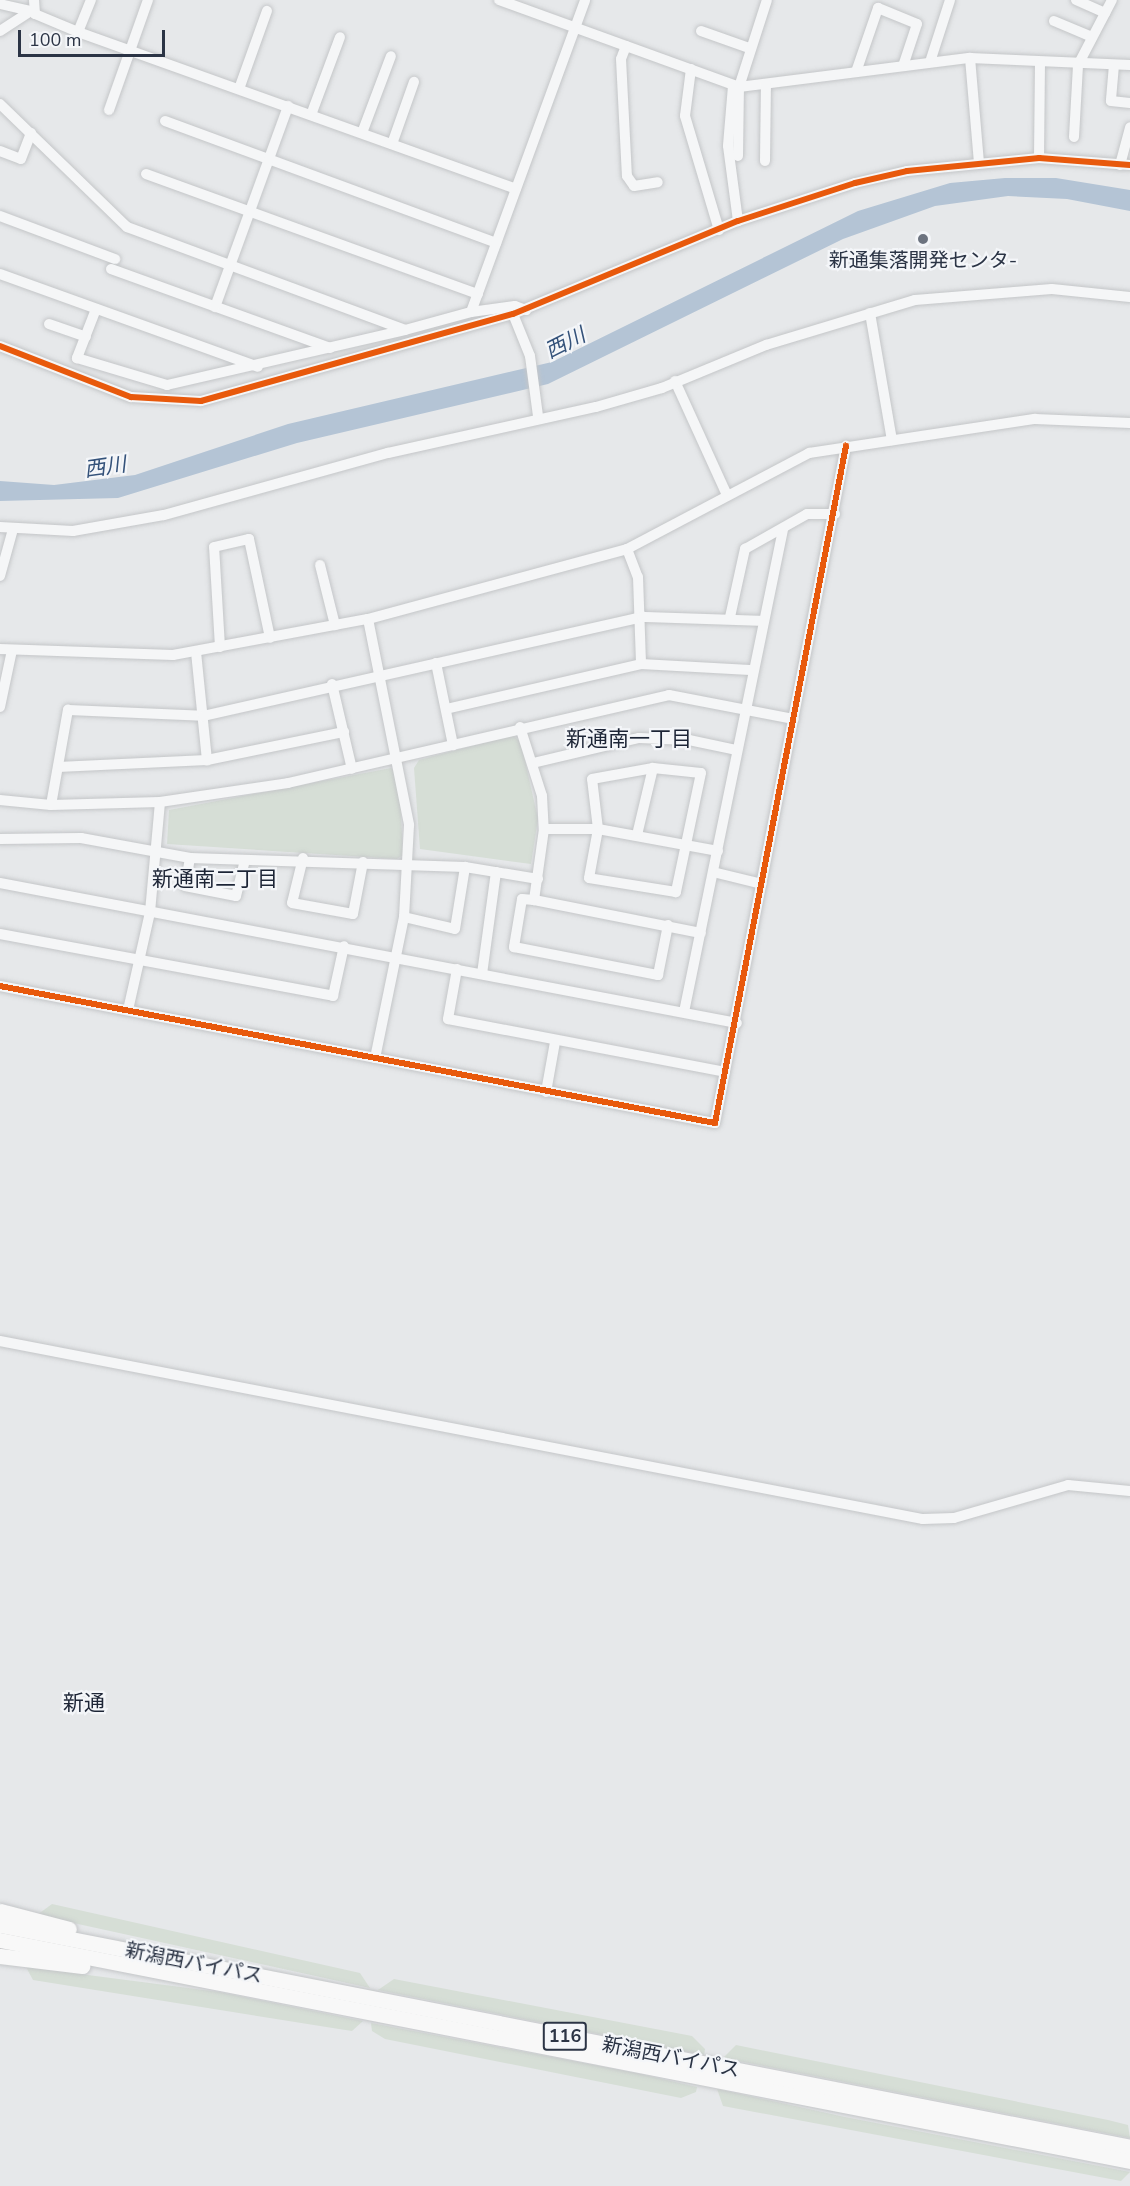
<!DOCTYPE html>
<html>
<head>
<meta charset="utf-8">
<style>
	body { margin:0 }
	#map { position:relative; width:1130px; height:2186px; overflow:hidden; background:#e6e8ea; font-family:"Nunito Sans","Noto Sans JP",sans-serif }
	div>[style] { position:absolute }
	.green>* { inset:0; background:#d6ded6 }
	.water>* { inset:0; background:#b4c4d5 }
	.roads { filter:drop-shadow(0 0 2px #c4c6c8) drop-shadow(0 0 2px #c4c6c8) }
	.minor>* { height:10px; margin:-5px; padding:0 5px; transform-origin:5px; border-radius:5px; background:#f5f6f7 }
	.highway>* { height:15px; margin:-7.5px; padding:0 7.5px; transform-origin:7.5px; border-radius:7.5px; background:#f8f8f8 }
	.cycleway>* { height:6px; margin:-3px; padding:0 3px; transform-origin:3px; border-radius:3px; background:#e8590c }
	.dots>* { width:16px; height:16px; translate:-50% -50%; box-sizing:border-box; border:3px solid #f4f6f9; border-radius:50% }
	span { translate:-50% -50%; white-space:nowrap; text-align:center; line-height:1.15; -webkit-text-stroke:4.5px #f4f6f9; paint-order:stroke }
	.shield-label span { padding:2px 4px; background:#f4f6f9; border:2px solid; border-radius:4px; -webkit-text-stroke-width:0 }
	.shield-label { font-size:18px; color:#2b3445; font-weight:700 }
	.poi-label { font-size:20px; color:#2b3445 }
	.street-label { font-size:20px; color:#2b3445 }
	.water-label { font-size:21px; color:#34527a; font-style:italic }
	.neighbourhood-label { font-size:21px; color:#1d2536 }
	.scale { position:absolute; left:18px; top:30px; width:147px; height:27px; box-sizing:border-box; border:3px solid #2b3445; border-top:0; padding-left:8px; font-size:18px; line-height:21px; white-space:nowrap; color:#2b3445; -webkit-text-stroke:4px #f4f6f9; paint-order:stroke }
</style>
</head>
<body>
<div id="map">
	<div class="green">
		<div style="clip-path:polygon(513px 735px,521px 743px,538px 819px,531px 864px,420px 849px,414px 768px,419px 760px)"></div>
		<div style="clip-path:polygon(391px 768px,399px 776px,403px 855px,397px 859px,167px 844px,169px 810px)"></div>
		<div style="clip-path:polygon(52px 1904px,360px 1973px,370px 1988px,37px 1915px)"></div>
		<div style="clip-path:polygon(26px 1967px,219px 1992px,363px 2021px,352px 2031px,339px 2029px,33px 1980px)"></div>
		<div style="clip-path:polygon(394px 1979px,692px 2036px,705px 2049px,704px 2055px,378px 1990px)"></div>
		<div style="clip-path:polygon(371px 2023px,636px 2073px,697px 2087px,696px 2092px,681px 2098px,385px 2039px,372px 2031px)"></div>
		<div style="clip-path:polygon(736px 2045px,1108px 2120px,1128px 2125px,1130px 2138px,723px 2058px)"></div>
		<div style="clip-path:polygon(717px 2089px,845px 2117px,1130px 2172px,1121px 2181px,723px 2106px)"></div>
	</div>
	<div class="water">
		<div style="clip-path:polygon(1005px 178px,1056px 178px,1130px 190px,1130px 211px,1067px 199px,1008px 196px,935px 206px,843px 239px,548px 384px,297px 443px,118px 498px,0 501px,0 481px,54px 485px,135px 475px,288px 424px,552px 362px,858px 211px,950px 183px)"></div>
	</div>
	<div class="roads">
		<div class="minor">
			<div style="left:34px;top:0;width:14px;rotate:86deg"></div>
			<div style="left:35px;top:14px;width:47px;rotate:22.7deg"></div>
			<div style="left:78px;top:32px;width:465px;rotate:19.7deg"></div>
			<div style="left:499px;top:0;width:255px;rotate:19.9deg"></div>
			<div style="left:739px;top:87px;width:233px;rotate:-7.2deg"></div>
			<div style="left:970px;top:58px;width:160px;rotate:2.5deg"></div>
			<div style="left:1076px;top:0;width:32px;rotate:24deg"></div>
			<div style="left:0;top:4px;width:32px;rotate:13deg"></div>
			<div style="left:1054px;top:21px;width:41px;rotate:22.8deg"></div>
			<div style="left:0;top:31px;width:37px;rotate:-33deg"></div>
			<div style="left:701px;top:31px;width:51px;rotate:19.5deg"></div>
			<div style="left:78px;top:32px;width:35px;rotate:-68deg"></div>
			<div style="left:626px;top:46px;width:14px;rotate:111deg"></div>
			<div style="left:621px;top:59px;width:117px;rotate:87.1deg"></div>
			<div style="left:627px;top:176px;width:12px;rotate:55deg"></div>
			<div style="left:634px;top:186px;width:24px;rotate:-9deg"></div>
			<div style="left:970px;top:58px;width:104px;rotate:85.1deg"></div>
			<div style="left:930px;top:62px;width:65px;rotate:-72.1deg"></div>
			<div style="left:1114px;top:65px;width:36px;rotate:95deg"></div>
			<div style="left:1111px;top:101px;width:19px;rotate:6deg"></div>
			<div style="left:691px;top:69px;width:47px;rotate:97.3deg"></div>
			<div style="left:685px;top:116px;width:119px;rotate:73.4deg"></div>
			<div style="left:856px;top:72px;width:68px;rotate:-71deg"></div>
			<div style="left:878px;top:8px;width:42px;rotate:22.3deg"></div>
			<div style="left:917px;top:24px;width:44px;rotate:108.4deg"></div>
			<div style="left:733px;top:86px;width:60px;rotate:94.8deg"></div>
			<div style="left:728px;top:146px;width:76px;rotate:82.4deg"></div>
			<div style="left:239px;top:89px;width:83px;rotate:-70.3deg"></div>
			<div style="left:0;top:104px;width:177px;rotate:44.1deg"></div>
			<div style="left:127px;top:227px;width:296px;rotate:20.3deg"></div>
			<div style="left:405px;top:330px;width:68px;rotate:-15.3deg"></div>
			<div style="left:471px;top:312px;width:44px;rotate:-7.8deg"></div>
			<div style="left:515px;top:306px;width:12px;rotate:20deg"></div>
			<div style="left:109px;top:110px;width:117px;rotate:-70.5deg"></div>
			<div style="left:311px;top:115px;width:83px;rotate:-69.6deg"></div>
			<div style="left:165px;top:121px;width:353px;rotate:20.2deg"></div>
			<div style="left:362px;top:133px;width:82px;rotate:-69.4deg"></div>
			<div style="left:1074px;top:137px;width:72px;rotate:-86.8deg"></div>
			<div style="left:1078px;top:65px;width:73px;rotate:-62.4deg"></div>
			<div style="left:392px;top:144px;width:66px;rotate:-70.5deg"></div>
			<div style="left:0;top:151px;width:22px;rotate:21deg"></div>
			<div style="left:21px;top:159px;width:28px;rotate:-69deg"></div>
			<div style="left:738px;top:156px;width:69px;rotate:-89.2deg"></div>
			<div style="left:739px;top:87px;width:91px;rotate:-72.2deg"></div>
			<div style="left:1039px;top:158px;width:96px;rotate:-89.4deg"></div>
			<div style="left:765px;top:161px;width:77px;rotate:-89.3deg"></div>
			<div style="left:1120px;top:165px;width:39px;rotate:-75deg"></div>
			<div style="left:146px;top:174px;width:353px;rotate:19.9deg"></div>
			<div style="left:0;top:216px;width:123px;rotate:20.5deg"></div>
			<div style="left:111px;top:269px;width:233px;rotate:19.8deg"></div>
			<div style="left:0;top:274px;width:274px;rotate:19.8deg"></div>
			<div style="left:215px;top:307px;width:214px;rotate:-70deg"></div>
			<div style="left:96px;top:309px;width:53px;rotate:111.2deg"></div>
			<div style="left:77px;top:358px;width:94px;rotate:16.7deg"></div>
			<div style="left:167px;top:385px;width:244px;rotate:-13deg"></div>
			<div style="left:471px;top:312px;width:332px;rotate:-69.9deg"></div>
			<div style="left:870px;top:313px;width:129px;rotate:80.2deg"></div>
			<div style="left:513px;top:314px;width:45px;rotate:68deg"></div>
			<div style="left:530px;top:356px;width:61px;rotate:82.4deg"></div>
			<div style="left:49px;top:324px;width:39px;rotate:19deg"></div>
			<div style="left:0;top:346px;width:141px;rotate:21.3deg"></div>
			<div style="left:131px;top:397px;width:70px;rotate:3.3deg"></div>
			<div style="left:201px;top:401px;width:324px;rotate:-15.6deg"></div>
			<div style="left:513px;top:314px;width:243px;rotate:-22.5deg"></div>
			<div style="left:738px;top:221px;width:123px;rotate:-18deg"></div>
			<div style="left:855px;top:183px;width:53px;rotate:-13deg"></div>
			<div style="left:907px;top:171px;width:133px;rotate:-5.6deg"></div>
			<div style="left:1039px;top:158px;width:91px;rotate:4.4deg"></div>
			<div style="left:675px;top:381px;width:123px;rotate:65.5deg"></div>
			<div style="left:0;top:527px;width:73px;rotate:3.1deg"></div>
			<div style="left:73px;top:531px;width:92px;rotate:-10deg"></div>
			<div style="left:164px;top:515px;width:232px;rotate:-15.5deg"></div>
			<div style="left:388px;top:453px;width:213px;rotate:-12.5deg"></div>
			<div style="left:596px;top:407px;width:69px;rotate:-16.1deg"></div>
			<div style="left:662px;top:388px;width:113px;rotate:-22.5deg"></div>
			<div style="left:766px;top:345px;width:156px;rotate:-16.8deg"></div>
			<div style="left:915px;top:300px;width:137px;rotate:-4.6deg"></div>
			<div style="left:1052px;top:289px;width:78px;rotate:5.9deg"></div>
			<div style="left:627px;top:549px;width:30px;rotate:69deg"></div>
			<div style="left:638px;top:577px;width:87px;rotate:88deg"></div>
			<div style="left:320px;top:565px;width:62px;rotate:76deg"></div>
			<div style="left:0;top:576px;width:49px;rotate:-74.5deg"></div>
			<div style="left:730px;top:617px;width:70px;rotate:-77.6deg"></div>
			<div style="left:745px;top:549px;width:71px;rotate:-29.4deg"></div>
			<div style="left:807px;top:514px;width:28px"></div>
			<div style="left:368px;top:619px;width:210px;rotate:78.7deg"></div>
			<div style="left:409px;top:825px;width:92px;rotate:93.1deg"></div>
			<div style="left:404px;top:917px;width:144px;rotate:101.6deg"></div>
			<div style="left:220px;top:647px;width:100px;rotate:-93.4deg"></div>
			<div style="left:214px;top:547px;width:36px;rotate:-13deg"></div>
			<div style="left:249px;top:539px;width:101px;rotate:78deg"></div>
			<div style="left:0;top:649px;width:173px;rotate:2deg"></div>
			<div style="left:173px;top:655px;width:198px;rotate:-10.5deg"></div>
			<div style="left:368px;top:619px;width:268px;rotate:-15.1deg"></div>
			<div style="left:627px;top:549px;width:206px;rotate:-27.8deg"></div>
			<div style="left:809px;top:453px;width:229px;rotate:-8.6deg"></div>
			<div style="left:1035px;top:419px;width:95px;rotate:2.4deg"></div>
			<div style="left:196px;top:652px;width:109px;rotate:84.2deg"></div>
			<div style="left:436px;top:663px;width:84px;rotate:78.3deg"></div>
			<div style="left:332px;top:684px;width:87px;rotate:76.8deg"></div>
			<div style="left:0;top:707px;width:58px;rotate:-78.1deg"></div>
			<div style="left:446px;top:709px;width:200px;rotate:-13deg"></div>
			<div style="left:641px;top:664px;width:109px;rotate:3.2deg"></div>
			<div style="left:520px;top:727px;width:72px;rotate:72.3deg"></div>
			<div style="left:542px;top:796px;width:33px;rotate:87deg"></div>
			<div style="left:544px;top:829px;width:72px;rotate:98deg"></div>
			<div style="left:534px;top:900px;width:170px;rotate:11.2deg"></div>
			<div style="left:533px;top:763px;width:109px;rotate:-13.3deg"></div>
			<div style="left:639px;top:738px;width:50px;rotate:2.3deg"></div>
			<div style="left:689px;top:740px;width:49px;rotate:11.8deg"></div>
			<div style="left:58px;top:767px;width:149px;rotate:-2.7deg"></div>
			<div style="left:207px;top:760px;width:140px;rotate:-11.6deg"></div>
			<div style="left:653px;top:768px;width:48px;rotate:5.9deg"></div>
			<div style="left:701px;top:773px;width:122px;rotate:101.9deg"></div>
			<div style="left:676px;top:892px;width:88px;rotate:-170.9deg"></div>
			<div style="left:589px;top:878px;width:50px;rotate:-79.6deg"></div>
			<div style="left:598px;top:829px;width:50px;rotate:-96.8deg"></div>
			<div style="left:592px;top:779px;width:62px;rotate:-10.2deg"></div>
			<div style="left:0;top:800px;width:51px;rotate:5.6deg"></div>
			<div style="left:51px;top:805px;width:109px;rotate:-1.6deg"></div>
			<div style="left:160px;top:802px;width:129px;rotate:-8.4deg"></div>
			<div style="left:288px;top:783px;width:391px;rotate:-13deg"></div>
			<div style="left:669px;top:695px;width:127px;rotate:10.9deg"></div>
			<div style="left:51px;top:805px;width:97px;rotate:-79.9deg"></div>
			<div style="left:68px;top:710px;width:135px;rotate:2.5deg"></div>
			<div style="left:203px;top:716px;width:451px;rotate:-12.7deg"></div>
			<div style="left:643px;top:617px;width:118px;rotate:1.9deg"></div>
			<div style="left:544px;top:829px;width:54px"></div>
			<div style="left:598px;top:829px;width:122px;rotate:10.4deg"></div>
			<div style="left:637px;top:835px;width:69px;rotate:-76.6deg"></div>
			<div style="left:0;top:839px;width:81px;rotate:-0.7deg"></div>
			<div style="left:81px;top:838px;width:111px;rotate:10.4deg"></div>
			<div style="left:190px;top:858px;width:275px;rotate:1.9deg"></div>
			<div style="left:465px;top:867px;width:74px;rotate:9.3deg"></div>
			<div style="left:190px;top:858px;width:28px;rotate:100deg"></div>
			<div style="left:185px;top:886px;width:52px;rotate:11.1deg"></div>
			<div style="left:236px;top:896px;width:37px;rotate:-76deg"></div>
			<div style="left:303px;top:858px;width:46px;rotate:103.7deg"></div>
			<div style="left:292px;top:903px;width:62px;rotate:10.2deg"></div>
			<div style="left:353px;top:914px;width:53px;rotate:-79.1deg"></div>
			<div style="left:713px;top:872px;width:50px;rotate:13.8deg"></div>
			<div style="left:0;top:883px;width:750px;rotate:10.76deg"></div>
			<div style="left:534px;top:900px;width:12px;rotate:-175deg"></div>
			<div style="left:522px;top:899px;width:49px;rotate:99.5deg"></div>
			<div style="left:514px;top:947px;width:147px;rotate:11deg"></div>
			<div style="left:658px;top:975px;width:51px;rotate:-78.7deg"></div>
			<div style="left:404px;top:917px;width:52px;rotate:13.2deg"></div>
			<div style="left:455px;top:929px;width:63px;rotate:-80.8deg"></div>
			<div style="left:0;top:934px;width:339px;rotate:10.5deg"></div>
			<div style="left:333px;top:996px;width:51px;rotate:-77.6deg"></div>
			<div style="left:457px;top:969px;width:51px;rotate:100.2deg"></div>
			<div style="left:448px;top:1019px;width:282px;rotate:10.8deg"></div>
			<div style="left:482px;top:974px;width:103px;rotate:-82.2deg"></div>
			<div style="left:0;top:986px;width:728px;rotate:10.85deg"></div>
			<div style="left:715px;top:1123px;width:690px;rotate:-79.05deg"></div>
			<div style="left:128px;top:1010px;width:100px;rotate:-77.3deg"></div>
			<div style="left:150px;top:912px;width:110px;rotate:-84.8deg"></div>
			<div style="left:684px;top:1012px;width:494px;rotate:-78.4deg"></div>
			<div style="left:546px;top:1092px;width:51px;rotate:-79.8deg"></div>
			<div style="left:0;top:1341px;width:940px;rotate:10.92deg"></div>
			<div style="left:923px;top:1519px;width:31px;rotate:-2deg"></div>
			<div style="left:954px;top:1518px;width:119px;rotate:-16.1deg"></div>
			<div style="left:1068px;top:1485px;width:62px;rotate:5.5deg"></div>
		</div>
		<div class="highway">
			<div style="left:0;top:1911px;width:71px;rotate:14.6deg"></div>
			<div style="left:0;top:1925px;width:1152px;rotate:11.11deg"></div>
			<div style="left:0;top:1940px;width:1151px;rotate:11.07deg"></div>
			<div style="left:0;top:1956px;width:83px;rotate:7deg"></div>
		</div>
	</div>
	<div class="cycleway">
		<div style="left:0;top:346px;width:141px;rotate:21.3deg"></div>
		<div style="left:131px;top:397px;width:70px;rotate:3.3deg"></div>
		<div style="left:201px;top:401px;width:324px;rotate:-15.6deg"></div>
		<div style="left:513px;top:314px;width:243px;rotate:-22.5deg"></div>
		<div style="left:738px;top:221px;width:123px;rotate:-18deg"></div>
		<div style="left:855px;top:183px;width:53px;rotate:-13deg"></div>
		<div style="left:907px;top:171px;width:133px;rotate:-5.6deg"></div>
		<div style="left:1039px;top:158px;width:91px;rotate:4.4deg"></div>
		<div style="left:0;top:986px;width:728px;rotate:10.85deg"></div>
		<div style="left:715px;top:1123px;width:690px;rotate:-79.05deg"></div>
	</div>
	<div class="dots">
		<div style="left:923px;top:239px;background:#6c737f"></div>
	</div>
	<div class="shield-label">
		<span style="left:565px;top:2036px">116</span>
	</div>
	<div class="poi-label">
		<span style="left:923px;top:260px">新通集落開発センタ-</span>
	</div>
	<div class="street-label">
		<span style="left:194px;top:1963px;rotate:11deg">新潟西バイパス</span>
		<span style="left:671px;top:2057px;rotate:11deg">新潟西バイパス</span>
	</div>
	<div class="water-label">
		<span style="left:565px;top:343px;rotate:-27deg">西川</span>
		<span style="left:105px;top:467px;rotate:-8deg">西川</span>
	</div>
	<div class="neighbourhood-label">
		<span style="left:629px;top:739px">新通南一丁目</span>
		<span style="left:215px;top:879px">新通南二丁目</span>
		<span style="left:84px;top:1703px">新通</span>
	</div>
	<div class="scale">100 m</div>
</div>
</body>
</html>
